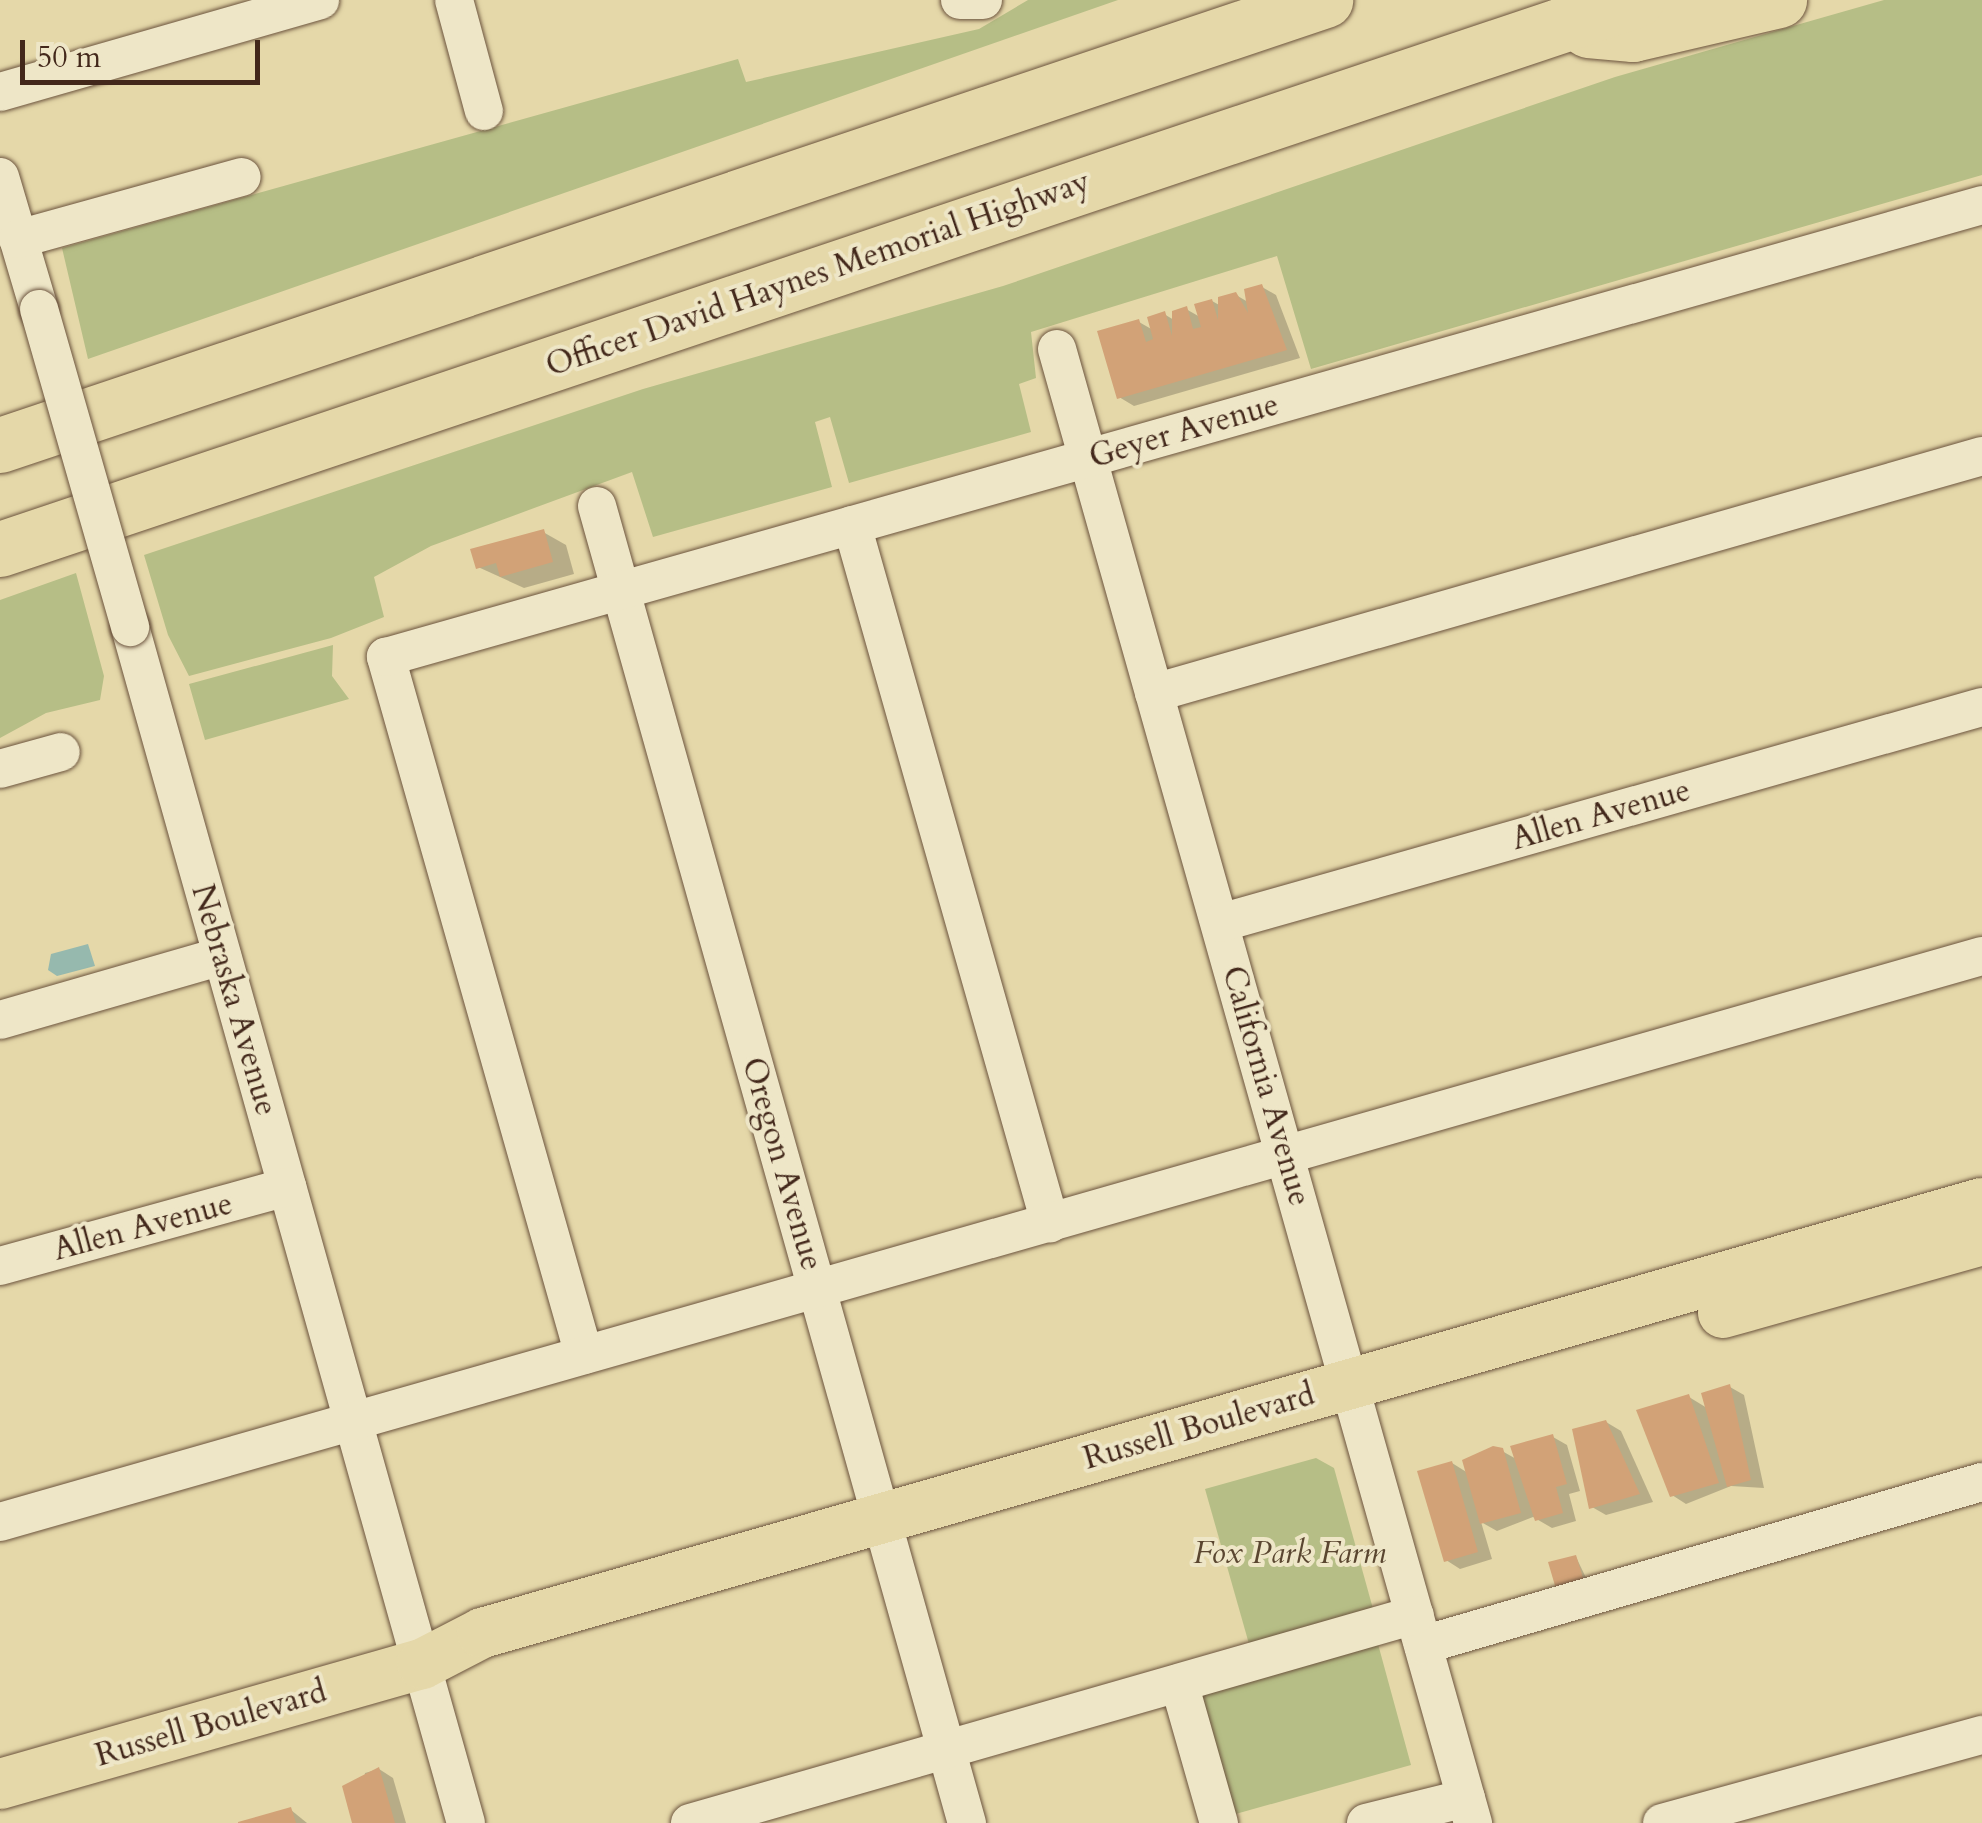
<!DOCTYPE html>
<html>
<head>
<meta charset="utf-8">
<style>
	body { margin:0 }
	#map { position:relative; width:1982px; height:1823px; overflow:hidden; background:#e5d8a9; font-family:Cardo,serif }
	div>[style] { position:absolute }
	.green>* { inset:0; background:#b6be86 }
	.water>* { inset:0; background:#96b9ae }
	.shadow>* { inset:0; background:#0003 }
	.building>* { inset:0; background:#d2a277 }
	.roads { filter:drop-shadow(0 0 2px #6c543e) drop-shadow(0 0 2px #6c543e) }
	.minor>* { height:38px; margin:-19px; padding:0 19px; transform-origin:19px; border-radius:19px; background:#eee6c7 }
	.major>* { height:50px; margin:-25px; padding:0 25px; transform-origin:25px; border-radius:25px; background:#e5d8a9 }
	.highway>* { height:55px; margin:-27.5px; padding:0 27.5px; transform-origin:27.5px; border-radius:27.5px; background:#e5d8a9 }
	.bridges { filter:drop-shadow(0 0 2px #6c543e) drop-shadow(0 0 2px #6c543e) }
	.minor-bridge>* { height:38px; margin:-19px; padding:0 19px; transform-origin:19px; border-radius:19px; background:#eee6c7 }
	span { translate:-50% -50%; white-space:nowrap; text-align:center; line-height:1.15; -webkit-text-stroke:8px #eee6c7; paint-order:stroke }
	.street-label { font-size:32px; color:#43281b }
	.park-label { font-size:32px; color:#5a4630; font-style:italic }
	.scale { position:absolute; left:20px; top:40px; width:240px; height:45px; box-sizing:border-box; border:5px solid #43281b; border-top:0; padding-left:12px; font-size:30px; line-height:35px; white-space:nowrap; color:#43281b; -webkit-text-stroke:8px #eee6c7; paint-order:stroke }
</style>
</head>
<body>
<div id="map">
	<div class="green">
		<div style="clip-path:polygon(1028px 0,1118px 0,88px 359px,62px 248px,738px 59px,746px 82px,979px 29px)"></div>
		<div style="clip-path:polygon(1884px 0,1982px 0,1982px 175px,1311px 369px,1277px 256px,1031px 332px,1036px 378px,1019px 384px,1031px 432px,849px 483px,830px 417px,815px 422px,832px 487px,653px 537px,632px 472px,431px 546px,374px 577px,384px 617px,331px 638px,189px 676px,168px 635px,144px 555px,643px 389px,1003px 286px,1615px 77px)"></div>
		<div style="clip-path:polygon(76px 573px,104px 676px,100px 700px,46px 713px,0 738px,0 600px)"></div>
		<div style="clip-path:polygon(333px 645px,332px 676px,349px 699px,205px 740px,189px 684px)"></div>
		<div style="clip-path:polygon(1316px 1458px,1334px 1468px,1375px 1616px,1251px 1651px,1205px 1489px)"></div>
		<div style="clip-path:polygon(1378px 1644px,1411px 1765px,1232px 1815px,1198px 1693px)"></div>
	</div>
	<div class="water">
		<div style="clip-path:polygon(88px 944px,95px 966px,57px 976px,48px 970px,51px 954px)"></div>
	</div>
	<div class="shadow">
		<div style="clip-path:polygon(1262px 287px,1276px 295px,1300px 358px,1134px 406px,1119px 397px,1139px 322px,1153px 330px,1164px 314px,1174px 320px,1186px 309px,1200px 317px,1212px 301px,1221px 306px,1236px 295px,1248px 302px)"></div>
		<div style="clip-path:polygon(543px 532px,566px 545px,574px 574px,524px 588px,478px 567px)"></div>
		<div style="clip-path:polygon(1730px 1387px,1744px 1395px,1764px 1488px,1731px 1486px,1686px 1504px,1672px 1495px,1689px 1397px,1707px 1408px)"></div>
		<div style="clip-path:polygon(1606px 1422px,1621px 1431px,1653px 1502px,1606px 1515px,1592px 1507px)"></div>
		<div style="clip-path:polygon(1553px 1437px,1567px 1445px,1580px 1491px,1569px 1494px,1576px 1521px,1552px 1528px,1533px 1517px,1497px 1531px,1481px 1522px,1492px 1559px,1460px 1569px,1446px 1560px,1452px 1463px,1468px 1473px,1502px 1451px,1518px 1460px)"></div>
		<div style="clip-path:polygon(1576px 1557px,1589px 1584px,1564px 1591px)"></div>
		<div style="clip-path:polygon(379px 1769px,393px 1778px,406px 1823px,357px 1823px,365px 1773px)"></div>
		<div style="clip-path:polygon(291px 1810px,307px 1823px,243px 1823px)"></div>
	</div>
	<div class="building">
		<div style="clip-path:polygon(1262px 284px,1287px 350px,1117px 399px,1097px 331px,1139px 319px,1146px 342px,1153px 339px,1147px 317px,1165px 311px,1172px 336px,1172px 311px,1187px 306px,1193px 329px,1201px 327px,1194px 304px,1212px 299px,1218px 320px,1218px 297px,1236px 292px,1248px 313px,1244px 289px)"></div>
		<div style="clip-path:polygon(544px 529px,553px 562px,500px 577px,496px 563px,476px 569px,470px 549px)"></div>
		<div style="clip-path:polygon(1730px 1384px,1751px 1480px,1727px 1487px,1701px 1393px)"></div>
		<div style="clip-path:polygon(1689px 1394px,1719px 1483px,1670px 1497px,1636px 1410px)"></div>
		<div style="clip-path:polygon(1606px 1420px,1640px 1494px,1589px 1509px,1572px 1429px)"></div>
		<div style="clip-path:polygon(1553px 1434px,1567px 1484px,1556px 1487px,1563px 1513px,1535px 1521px,1510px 1446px)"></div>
		<div style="clip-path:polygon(1493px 1446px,1503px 1448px,1521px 1513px,1480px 1524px,1462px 1460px)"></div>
		<div style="clip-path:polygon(1452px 1461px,1478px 1552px,1444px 1562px,1417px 1471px)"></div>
		<div style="clip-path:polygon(1576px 1555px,1584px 1581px,1556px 1589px,1548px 1562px)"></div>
		<div style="clip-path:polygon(379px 1767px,395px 1823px,352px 1823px,342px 1786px)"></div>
		<div style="clip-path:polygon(291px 1807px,296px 1823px,238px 1823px,238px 1822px)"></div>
	</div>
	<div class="roads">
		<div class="minor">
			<div style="left:454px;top:0;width:115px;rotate:74.9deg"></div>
			<div style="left:960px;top:0;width:23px"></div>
			<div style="left:0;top:92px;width:333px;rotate:-16deg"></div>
			<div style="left:0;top:177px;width:138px;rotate:73.5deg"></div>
			<div style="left:18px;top:239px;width:232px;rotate:-15.5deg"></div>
			<div style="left:1057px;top:349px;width:1532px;rotate:74.24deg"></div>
			<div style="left:597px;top:506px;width:1368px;rotate:74.31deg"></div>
			<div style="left:852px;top:525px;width:726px;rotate:74.16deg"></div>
			<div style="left:130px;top:627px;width:1242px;rotate:74.31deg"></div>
			<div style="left:1154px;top:693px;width:861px;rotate:-15.97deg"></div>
			<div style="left:0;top:769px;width:63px;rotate:-15.6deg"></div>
			<div style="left:1220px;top:923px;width:792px;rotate:-15.83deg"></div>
			<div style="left:0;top:1020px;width:231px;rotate:-16.1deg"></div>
			<div style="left:0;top:1266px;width:298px;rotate:-15.4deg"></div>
			<div style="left:584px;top:1355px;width:726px;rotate:-105.84deg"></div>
			<div style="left:386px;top:657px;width:1659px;rotate:-15.81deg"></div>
			<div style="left:0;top:1522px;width:2061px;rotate:-15.94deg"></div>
			<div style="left:1423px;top:1645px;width:582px;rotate:-16.26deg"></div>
			<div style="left:1179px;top:1683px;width:146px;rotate:74.1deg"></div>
			<div style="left:690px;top:1823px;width:754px;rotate:-16.01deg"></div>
			<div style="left:1366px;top:1823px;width:103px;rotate:-14deg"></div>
			<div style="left:1662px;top:1823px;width:332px;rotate:-15.4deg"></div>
		</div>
		<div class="major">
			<div style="left:1723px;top:1313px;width:269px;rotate:-15.7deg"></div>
			<div style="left:0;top:1784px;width:439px;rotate:-15.9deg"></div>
			<div style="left:422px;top:1664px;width:68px;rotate:-27.3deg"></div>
			<div style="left:482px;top:1633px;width:1560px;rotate:-16deg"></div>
		</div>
		<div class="highway">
			<div style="left:1588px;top:30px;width:45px;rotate:5.1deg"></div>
			<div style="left:1633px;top:34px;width:150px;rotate:-13.1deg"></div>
			<div style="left:0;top:445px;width:1398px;rotate:-18.56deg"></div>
			<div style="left:0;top:549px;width:1726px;rotate:-18.55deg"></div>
		</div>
	</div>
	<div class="bridges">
		<div class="minor-bridge">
			<div style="left:39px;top:309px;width:331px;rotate:74deg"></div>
		</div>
	</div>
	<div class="street-label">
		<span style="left:818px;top:274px;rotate:-19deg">Officer David Haynes Memorial Highway</span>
		<span style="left:1184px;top:431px;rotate:-16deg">Geyer Avenue</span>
		<span style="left:1601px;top:815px;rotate:-16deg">Allen Avenue</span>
		<span style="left:234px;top:1000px;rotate:74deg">Nebraska Avenue</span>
		<span style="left:1266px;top:1086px;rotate:74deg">California Avenue</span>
		<span style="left:782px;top:1164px;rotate:74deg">Oregon Avenue</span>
		<span style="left:143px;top:1227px;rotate:-15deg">Allen Avenue</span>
		<span style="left:1199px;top:1427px;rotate:-16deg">Russell Boulevard</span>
		<span style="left:211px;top:1724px;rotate:-16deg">Russell Boulevard</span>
	</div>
	<div class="park-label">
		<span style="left:1290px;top:1553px">Fox Park Farm</span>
	</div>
	<div class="scale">50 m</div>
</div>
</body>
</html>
